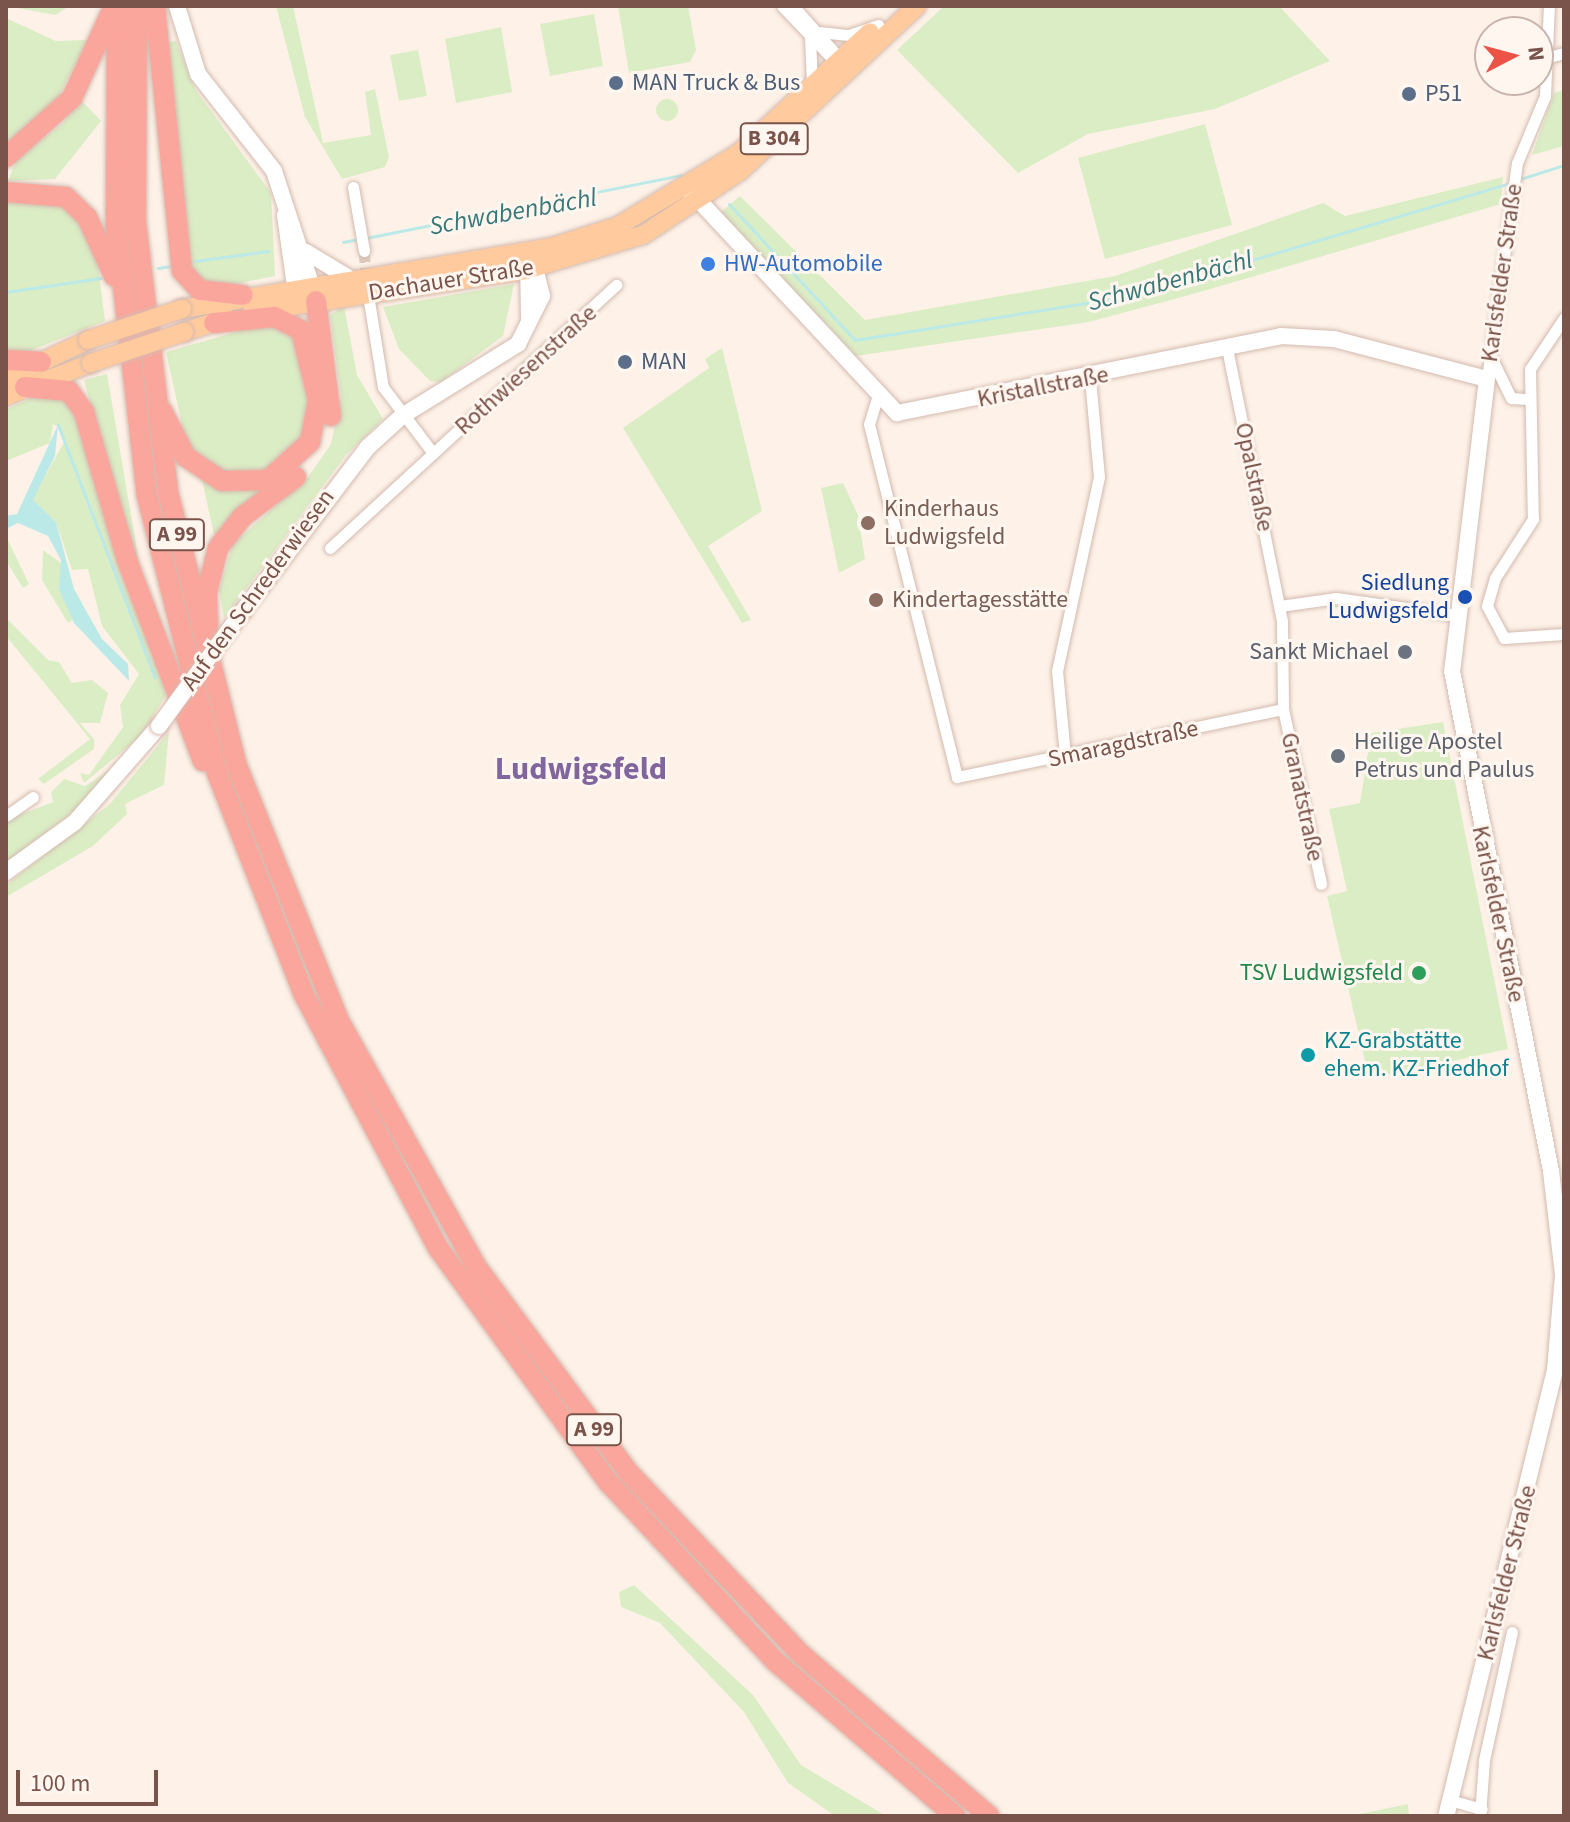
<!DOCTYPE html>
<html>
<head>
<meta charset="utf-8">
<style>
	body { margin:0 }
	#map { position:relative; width:1570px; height:1822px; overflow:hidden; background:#fef2e8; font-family:"Source Sans 3",sans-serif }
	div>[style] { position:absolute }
	.green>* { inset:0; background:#dbedc5 }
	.round { border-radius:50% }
	.water>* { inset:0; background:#bbe9e8 }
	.stream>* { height:3px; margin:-1.5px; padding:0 1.5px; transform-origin:1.5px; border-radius:1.5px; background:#bbe9e8 }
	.street-tunnel>* { height:11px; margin-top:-5.5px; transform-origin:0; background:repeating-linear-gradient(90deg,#ddcac0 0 11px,transparent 0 16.5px) }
	.roads { filter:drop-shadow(0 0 2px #d3baaf) drop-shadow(0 0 2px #d3baaf) }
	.street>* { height:11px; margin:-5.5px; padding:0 5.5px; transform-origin:5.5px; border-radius:5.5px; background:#fff }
	.secondary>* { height:16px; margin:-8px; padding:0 8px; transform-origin:8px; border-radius:8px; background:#fff }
	.primary>* { height:18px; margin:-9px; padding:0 9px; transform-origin:9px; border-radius:9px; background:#ffcb9e }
	.highway>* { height:20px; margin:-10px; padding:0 10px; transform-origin:10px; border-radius:10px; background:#fba69c }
	.bridges { filter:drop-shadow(0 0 2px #d9baaf) drop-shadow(0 0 2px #d9baaf) }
	.secondary-bridge>* { height:16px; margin:-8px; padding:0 8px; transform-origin:8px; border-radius:8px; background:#fff }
	.primary-bridge>* { height:18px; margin:-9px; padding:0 9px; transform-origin:9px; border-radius:9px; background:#ffcb9e }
	.dots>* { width:22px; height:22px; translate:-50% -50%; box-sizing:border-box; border:4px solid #fff6f0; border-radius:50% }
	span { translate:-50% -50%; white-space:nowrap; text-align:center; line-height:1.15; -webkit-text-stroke:6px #fff6f0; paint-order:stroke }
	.shield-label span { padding:2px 6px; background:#fff6f0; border:2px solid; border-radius:6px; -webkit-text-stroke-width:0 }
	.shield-label { font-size:22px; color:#7a534a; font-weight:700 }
	.service-label { font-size:24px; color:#4e5e75 }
	.left { translate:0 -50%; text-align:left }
	.shop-label { font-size:24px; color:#366cbe }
	.street-label { font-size:24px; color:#7a534a }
	.education-label { font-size:24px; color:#785e54 }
	.transit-label { font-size:24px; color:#164399 }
	.right { translate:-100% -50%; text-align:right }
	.worship-label { font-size:24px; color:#5b616d }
	.leisure-label { font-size:24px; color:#27864d }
	.culture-label { font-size:24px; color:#0d838f }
	.water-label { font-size:26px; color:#397878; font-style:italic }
	.district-label { font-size:32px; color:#81669d; font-weight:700 }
	.frame { position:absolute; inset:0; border:8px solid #7a534a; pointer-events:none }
	.north { position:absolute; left:1474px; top:16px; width:80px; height:80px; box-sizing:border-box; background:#fff6f0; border:2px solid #cab5ae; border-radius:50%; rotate:84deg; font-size:22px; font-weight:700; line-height:32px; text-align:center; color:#7a534a }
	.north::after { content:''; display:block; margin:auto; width:28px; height:36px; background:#ed5247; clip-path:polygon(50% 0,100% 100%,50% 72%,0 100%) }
	.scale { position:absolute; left:16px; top:1770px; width:142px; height:36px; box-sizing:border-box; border:4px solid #7a534a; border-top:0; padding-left:10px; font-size:24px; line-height:28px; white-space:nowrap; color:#7a534a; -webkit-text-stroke:6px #fff6f0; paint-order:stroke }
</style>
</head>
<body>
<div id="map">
	<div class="green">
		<div style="clip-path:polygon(6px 6px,69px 6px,56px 15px)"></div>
		<div style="clip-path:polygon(276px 6px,293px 6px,323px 143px,371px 135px,365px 92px,375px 89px,389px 157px,385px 167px,342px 179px,305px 117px)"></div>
		<div style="clip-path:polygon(618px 6px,688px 6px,696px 50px,690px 62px,629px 73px)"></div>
		<div style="clip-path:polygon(944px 6px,1279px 6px,1330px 61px,1215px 109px,1088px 134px,1018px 173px,897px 50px)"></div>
		<div style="clip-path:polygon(594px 14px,603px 66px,550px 76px,540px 24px)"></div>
		<div style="clip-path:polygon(6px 18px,56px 41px,88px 40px,52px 109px,6px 145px)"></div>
		<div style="clip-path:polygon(501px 27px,512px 92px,456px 103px,445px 39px)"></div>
		<div style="clip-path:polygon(176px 41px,195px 89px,271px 193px,275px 276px,216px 288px,192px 272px,163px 43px)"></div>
		<div style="clip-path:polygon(418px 50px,427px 96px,399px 101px,390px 55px)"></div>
		<div style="clip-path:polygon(1564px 90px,1564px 146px,1532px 155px,1554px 93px)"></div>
		<div style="clip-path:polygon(80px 99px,101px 121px,55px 179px,8px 181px,16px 160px,63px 123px)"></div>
		<div class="round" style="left:656px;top:99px;width:22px;height:22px"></div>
		<div style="clip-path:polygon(1205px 124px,1232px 225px,1105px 259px,1078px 158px)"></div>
		<div style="clip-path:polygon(1503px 177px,1501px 204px,1193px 294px,1089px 322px,856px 356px,721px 212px,740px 196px,865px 320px,1115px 276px,1323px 203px,1345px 216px)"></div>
		<div style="clip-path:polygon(6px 198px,63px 203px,83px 222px,97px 258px,105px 321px,27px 352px,6px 352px)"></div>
		<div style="clip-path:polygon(514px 284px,503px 336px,441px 382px,430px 381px,399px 349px,383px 307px)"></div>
		<div style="clip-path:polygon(344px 306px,357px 375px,383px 419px,346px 455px,224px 618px,219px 590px,233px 544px,308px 477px,331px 444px,341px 396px,330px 315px)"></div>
		<div style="clip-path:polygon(264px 324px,289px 330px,303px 345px,313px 405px,306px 435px,264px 473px,233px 477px,187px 448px,166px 352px)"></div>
		<div style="clip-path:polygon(722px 348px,762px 511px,708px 546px,751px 620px,742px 623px,623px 428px,709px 368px,705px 359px)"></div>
		<div style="clip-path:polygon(107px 374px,139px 562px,133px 563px,84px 380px)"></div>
		<div style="clip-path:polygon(44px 393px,74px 403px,166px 695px,141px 736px,84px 783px,80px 773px,89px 775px,123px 727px,120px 705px,139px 674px,102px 626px,88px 569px,72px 570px,56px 522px,32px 500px,64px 442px,60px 428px,53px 424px,50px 443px,6px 461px,6px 409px)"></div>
		<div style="clip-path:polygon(202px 480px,232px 490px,265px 486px,215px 539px)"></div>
		<div style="clip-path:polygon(843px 483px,858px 515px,865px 559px,839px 573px,821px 488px)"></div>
		<div style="clip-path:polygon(6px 536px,29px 584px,23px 588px,6px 561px)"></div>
		<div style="clip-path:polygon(43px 550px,61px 563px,73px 620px,68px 623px,42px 580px)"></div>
		<div style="clip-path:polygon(6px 618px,48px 660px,59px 662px,72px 683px,92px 680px,108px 693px,100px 723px,80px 723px,94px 739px,94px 749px,44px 784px,38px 779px,90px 739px,6px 636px)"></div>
		<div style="clip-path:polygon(1443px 722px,1508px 1049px,1369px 1079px,1327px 896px,1347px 891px,1329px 809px,1360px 803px,1371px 733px)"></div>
		<div style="clip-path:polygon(169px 732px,164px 785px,125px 804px,127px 814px,93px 846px,6px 897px,6px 885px,110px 804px)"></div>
		<div style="clip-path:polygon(114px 767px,78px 808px,6px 863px,6px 820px,53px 802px,51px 792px,64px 779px,85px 786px)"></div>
		<div style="clip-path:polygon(634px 1585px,753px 1695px,801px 1765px,886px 1816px,835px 1816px,788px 1783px,744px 1712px,660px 1623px,621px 1607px,619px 1592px)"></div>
		<div style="clip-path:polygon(1408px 1804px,1409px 1816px,1350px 1816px)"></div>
	</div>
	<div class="water">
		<div style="clip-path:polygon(58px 425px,55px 456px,33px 500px,56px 522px,74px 589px,102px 639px,128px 664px,129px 681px,74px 623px,59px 589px,61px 560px,48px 536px,18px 523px,6px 529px,6px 516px,17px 514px)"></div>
	</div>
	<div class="stream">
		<div style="left:1517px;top:180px;width:49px;rotate:-17.7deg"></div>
		<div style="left:729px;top:204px;width:185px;rotate:47.2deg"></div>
		<div style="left:855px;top:340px;width:279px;rotate:-9.1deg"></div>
		<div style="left:1131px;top:296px;width:395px;rotate:-16.6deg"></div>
		<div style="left:366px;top:238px;width:321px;rotate:-11.3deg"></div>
		<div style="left:343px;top:242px;width:16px;rotate:-11deg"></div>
		<div style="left:195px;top:261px;width:74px;rotate:-7.8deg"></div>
		<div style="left:158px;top:268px;width:13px;rotate:-9deg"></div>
		<div style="left:6px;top:292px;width:96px;rotate:-8.4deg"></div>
		<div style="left:58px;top:425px;width:271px;rotate:69deg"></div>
	</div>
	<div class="street-tunnel">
		<div style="left:364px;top:251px;width:31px;rotate:84deg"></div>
	</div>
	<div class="roads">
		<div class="street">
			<div style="left:782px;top:6px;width:84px;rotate:46.4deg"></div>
			<div style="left:793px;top:6px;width:76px;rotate:48.2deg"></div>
			<div style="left:819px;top:32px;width:30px;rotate:6deg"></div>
			<div style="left:849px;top:35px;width:31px;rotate:-19deg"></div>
			<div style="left:810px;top:37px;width:47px;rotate:87.6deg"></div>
			<div style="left:1548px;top:57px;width:16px;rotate:-14deg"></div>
			<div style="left:353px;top:187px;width:65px;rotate:80.2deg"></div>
			<div style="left:369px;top:301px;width:87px;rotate:80.8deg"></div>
			<div style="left:383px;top:387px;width:83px;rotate:52.9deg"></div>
			<div style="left:1564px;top:318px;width:61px;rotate:123.7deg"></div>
			<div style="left:1530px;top:369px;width:150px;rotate:88.9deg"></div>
			<div style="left:1533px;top:519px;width:70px;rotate:122.8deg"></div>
			<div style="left:1495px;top:578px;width:29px;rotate:106deg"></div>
			<div style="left:1487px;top:606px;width:36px;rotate:62deg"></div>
			<div style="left:1504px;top:638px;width:60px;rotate:-3.8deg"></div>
			<div style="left:1227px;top:348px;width:279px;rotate:78.6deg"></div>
			<div style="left:1282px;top:622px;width:87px;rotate:89.3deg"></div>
			<div style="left:1490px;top:355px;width:48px;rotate:64deg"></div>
			<div style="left:1511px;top:398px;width:16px;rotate:4deg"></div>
			<div style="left:1487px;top:379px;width:218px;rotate:-82.1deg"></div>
			<div style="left:1517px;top:163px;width:73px;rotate:-67.3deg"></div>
			<div style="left:1545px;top:96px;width:90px;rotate:-87.5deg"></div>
			<div style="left:877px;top:398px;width:27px;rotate:107deg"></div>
			<div style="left:869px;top:424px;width:364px;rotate:76deg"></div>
			<div style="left:957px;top:777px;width:333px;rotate:-11.8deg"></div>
			<div style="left:330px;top:548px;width:389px;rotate:-42.6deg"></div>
			<div style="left:1280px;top:606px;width:57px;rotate:-8.1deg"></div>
			<div style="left:1336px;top:598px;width:121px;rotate:8.1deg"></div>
			<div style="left:1283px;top:709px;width:179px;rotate:77.7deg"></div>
			<div style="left:1065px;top:755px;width:84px;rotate:-95.4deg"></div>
			<div style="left:1057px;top:671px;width:198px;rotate:-77.8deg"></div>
			<div style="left:1099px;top:477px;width:99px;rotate:-95.2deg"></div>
			<div style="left:6px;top:816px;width:33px;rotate:-35deg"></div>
			<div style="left:1450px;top:1800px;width:33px;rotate:16deg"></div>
			<div style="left:1480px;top:1816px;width:56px;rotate:-85.9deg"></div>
			<div style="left:1484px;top:1760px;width:131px;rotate:-77.7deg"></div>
		</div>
		<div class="secondary">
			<div style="left:177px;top:6px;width:71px;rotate:72.8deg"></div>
			<div style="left:198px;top:74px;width:123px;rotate:51.9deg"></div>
			<div style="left:274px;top:171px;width:135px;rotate:71.8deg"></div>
			<div style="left:690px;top:191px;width:304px;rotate:47deg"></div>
			<div style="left:897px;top:413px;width:392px;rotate:-11.3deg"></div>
			<div style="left:1281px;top:336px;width:53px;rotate:3.2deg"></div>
			<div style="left:1334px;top:339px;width:158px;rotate:14.7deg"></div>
			<div style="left:1487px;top:379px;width:294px;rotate:96.8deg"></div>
			<div style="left:1452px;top:671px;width:510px;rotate:78.8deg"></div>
			<div style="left:1551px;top:1171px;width:105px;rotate:83.4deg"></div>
			<div style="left:1563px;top:1275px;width:95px;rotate:94.8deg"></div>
			<div style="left:1555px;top:1370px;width:459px;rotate:103.7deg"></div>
			<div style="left:285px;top:215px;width:72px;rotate:82deg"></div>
			<div style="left:295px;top:286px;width:17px;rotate:50deg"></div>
			<div style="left:306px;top:252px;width:50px;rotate:31.2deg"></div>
			<div style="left:528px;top:259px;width:60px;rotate:89deg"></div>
			<div style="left:243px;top:611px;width:206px;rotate:-52.7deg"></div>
			<div style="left:368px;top:447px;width:46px;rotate:-42.4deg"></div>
			<div style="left:402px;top:416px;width:137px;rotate:-31.8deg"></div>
			<div style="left:518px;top:344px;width:54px;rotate:-63.4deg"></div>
			<div style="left:542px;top:296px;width:41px;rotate:-104deg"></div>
			<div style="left:6px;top:872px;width:85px;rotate:-35.9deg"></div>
			<div style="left:75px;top:822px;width:128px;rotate:-48.8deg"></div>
		</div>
		<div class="primary">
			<div style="left:182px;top:309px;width:375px;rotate:-9.5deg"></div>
			<div style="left:552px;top:247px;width:69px;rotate:-17.7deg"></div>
			<div style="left:618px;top:226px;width:141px;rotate:-31.1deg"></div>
			<div style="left:739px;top:153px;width:178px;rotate:-42.7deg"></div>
			<div style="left:252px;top:312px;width:277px;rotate:-8.7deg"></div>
			<div style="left:526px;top:270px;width:122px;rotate:-16.7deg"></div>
			<div style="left:643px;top:235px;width:116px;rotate:-33.4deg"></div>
			<div style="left:740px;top:171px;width:242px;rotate:-43deg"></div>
			<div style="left:184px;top:332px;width:45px;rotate:-18deg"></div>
			<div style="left:6px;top:379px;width:91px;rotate:-25.4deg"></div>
			<div style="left:6px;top:396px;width:91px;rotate:-21.2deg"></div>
		</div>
		<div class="highway">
			<div style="left:117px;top:6px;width:219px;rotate:90.3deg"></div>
			<div style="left:116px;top:225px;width:273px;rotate:83.5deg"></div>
			<div style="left:147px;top:496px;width:286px;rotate:75.8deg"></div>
			<div style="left:217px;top:773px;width:236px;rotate:68.6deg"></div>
			<div style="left:303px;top:993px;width:289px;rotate:62.1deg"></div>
			<div style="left:438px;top:1248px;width:291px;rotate:54deg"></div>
			<div style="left:609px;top:1483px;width:245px;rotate:47deg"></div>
			<div style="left:776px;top:1662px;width:236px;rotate:40.7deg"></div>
			<div style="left:137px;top:6px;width:216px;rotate:90.3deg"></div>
			<div style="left:136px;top:222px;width:272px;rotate:83.2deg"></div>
			<div style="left:168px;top:492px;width:283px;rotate:75.9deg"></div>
			<div style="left:237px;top:766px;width:272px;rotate:68.2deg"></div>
			<div style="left:338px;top:1019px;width:287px;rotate:60.8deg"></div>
			<div style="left:478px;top:1269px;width:254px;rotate:53.5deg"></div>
			<div style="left:629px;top:1473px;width:251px;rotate:46.5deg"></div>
			<div style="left:802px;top:1655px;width:247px;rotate:40.7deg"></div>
			<div style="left:155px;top:6px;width:266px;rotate:84.2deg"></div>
			<div style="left:182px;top:271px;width:26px;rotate:47deg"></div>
			<div style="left:200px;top:290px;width:43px;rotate:6.6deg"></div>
			<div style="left:6px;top:157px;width:89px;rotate:-41.8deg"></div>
			<div style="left:72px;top:98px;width:94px;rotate:-65.4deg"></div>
			<div style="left:6px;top:192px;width:60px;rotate:4.8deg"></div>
			<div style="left:66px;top:197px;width:29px;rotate:44deg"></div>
			<div style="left:87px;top:217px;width:65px;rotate:65.4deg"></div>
			<div style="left:316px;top:301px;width:116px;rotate:82.6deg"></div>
			<div style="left:6px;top:360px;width:35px;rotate:3deg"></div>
			<div style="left:25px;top:387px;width:44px;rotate:5.2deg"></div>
			<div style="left:69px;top:391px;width:26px;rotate:54deg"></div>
			<div style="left:84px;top:412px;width:154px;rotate:73.8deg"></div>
			<div style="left:127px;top:560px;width:215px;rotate:69.3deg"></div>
			<div style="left:162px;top:411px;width:52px;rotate:62.4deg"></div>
			<div style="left:186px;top:457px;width:43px;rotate:33.7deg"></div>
			<div style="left:222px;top:481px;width:46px;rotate:-1.2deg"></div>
			<div style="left:268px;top:480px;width:57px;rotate:-42.1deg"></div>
			<div style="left:310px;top:442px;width:43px;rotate:-79.2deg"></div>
			<div style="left:318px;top:400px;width:72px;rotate:-103.7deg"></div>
			<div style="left:301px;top:330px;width:30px;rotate:-154deg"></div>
			<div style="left:274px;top:317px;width:60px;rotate:174.3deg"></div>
			<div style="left:208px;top:627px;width:35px;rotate:-92deg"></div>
			<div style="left:207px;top:592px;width:45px;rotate:-76deg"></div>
			<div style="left:218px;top:548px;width:39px;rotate:-52deg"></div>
			<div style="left:242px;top:517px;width:67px;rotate:-36.5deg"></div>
		</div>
	</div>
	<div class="bridges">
		<div class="secondary-bridge">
			<div style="left:159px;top:726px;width:142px;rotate:-53.9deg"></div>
		</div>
		<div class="primary-bridge">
			<div style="left:88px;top:340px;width:99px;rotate:-18.3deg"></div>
			<div style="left:91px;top:363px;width:98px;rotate:-18.4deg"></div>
		</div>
	</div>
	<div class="dots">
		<div style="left:616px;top:83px;background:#5c6f8a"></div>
		<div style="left:1409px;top:94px;background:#5c6f8a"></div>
		<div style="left:708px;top:264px;background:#3f7fe0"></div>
		<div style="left:625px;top:362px;background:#5c6f8a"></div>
		<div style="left:868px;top:523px;background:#8d6e63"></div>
		<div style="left:1465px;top:597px;background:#1a4fb4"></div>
		<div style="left:876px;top:600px;background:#8d6e63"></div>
		<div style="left:1405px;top:652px;background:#6b7280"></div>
		<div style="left:1338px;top:756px;background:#6b7280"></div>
		<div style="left:1419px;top:973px;background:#2e9e5b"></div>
		<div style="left:1308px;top:1055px;background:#0f9aa8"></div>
	</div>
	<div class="shield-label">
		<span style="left:774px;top:139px">B 304</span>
		<span style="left:177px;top:535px">A 99</span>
		<span style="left:594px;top:1430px">A 99</span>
	</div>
	<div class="service-label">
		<span class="left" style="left:632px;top:83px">MAN Truck &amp; Bus</span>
		<span class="left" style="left:1425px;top:94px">P51</span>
		<span class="left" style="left:641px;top:362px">MAN</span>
	</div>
	<div class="shop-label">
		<span class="left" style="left:724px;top:264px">HW-Automobile</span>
	</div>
	<div class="street-label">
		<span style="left:1502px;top:273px;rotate:-82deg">Karlsfelder Straße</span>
		<span style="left:451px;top:280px;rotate:-9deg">Dachauer Straße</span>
		<span style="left:526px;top:370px;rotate:-42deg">Rothwiesenstraße</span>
		<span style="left:1043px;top:387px;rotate:-11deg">Kristallstraße</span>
		<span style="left:1254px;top:477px;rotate:78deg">Opalstraße</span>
		<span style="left:258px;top:590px;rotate:-54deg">Auf den Schrederwiesen</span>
		<span style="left:1123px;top:744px;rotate:-12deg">Smaragdstraße</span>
		<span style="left:1302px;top:797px;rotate:78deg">Granatstraße</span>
		<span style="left:1498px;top:914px;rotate:78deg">Karlsfelder Straße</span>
		<span style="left:1507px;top:1573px;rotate:-76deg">Karlsfelder Straße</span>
	</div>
	<div class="education-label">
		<span class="left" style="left:884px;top:523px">Kinderhaus<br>Ludwigsfeld</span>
		<span class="left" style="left:892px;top:600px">Kindertagesstätte</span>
	</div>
	<div class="transit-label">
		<span class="right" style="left:1449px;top:597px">Siedlung<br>Ludwigsfeld</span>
	</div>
	<div class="worship-label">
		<span class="right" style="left:1389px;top:652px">Sankt Michael</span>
		<span class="left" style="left:1354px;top:756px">Heilige Apostel<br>Petrus und Paulus</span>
	</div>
	<div class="leisure-label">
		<span class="right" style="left:1403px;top:973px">TSV Ludwigsfeld</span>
	</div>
	<div class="culture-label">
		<span class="left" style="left:1324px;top:1055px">KZ-Grabstätte<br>ehem. KZ-Friedhof</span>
	</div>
	<div class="water-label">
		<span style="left:513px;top:212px;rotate:-10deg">Schwabenbächl</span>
		<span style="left:1170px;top:281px;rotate:-15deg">Schwabenbächl</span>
	</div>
	<div class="district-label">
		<span style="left:581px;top:769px">Ludwigsfeld</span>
	</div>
	<div class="frame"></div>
	<div class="north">N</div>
	<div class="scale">100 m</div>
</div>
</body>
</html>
